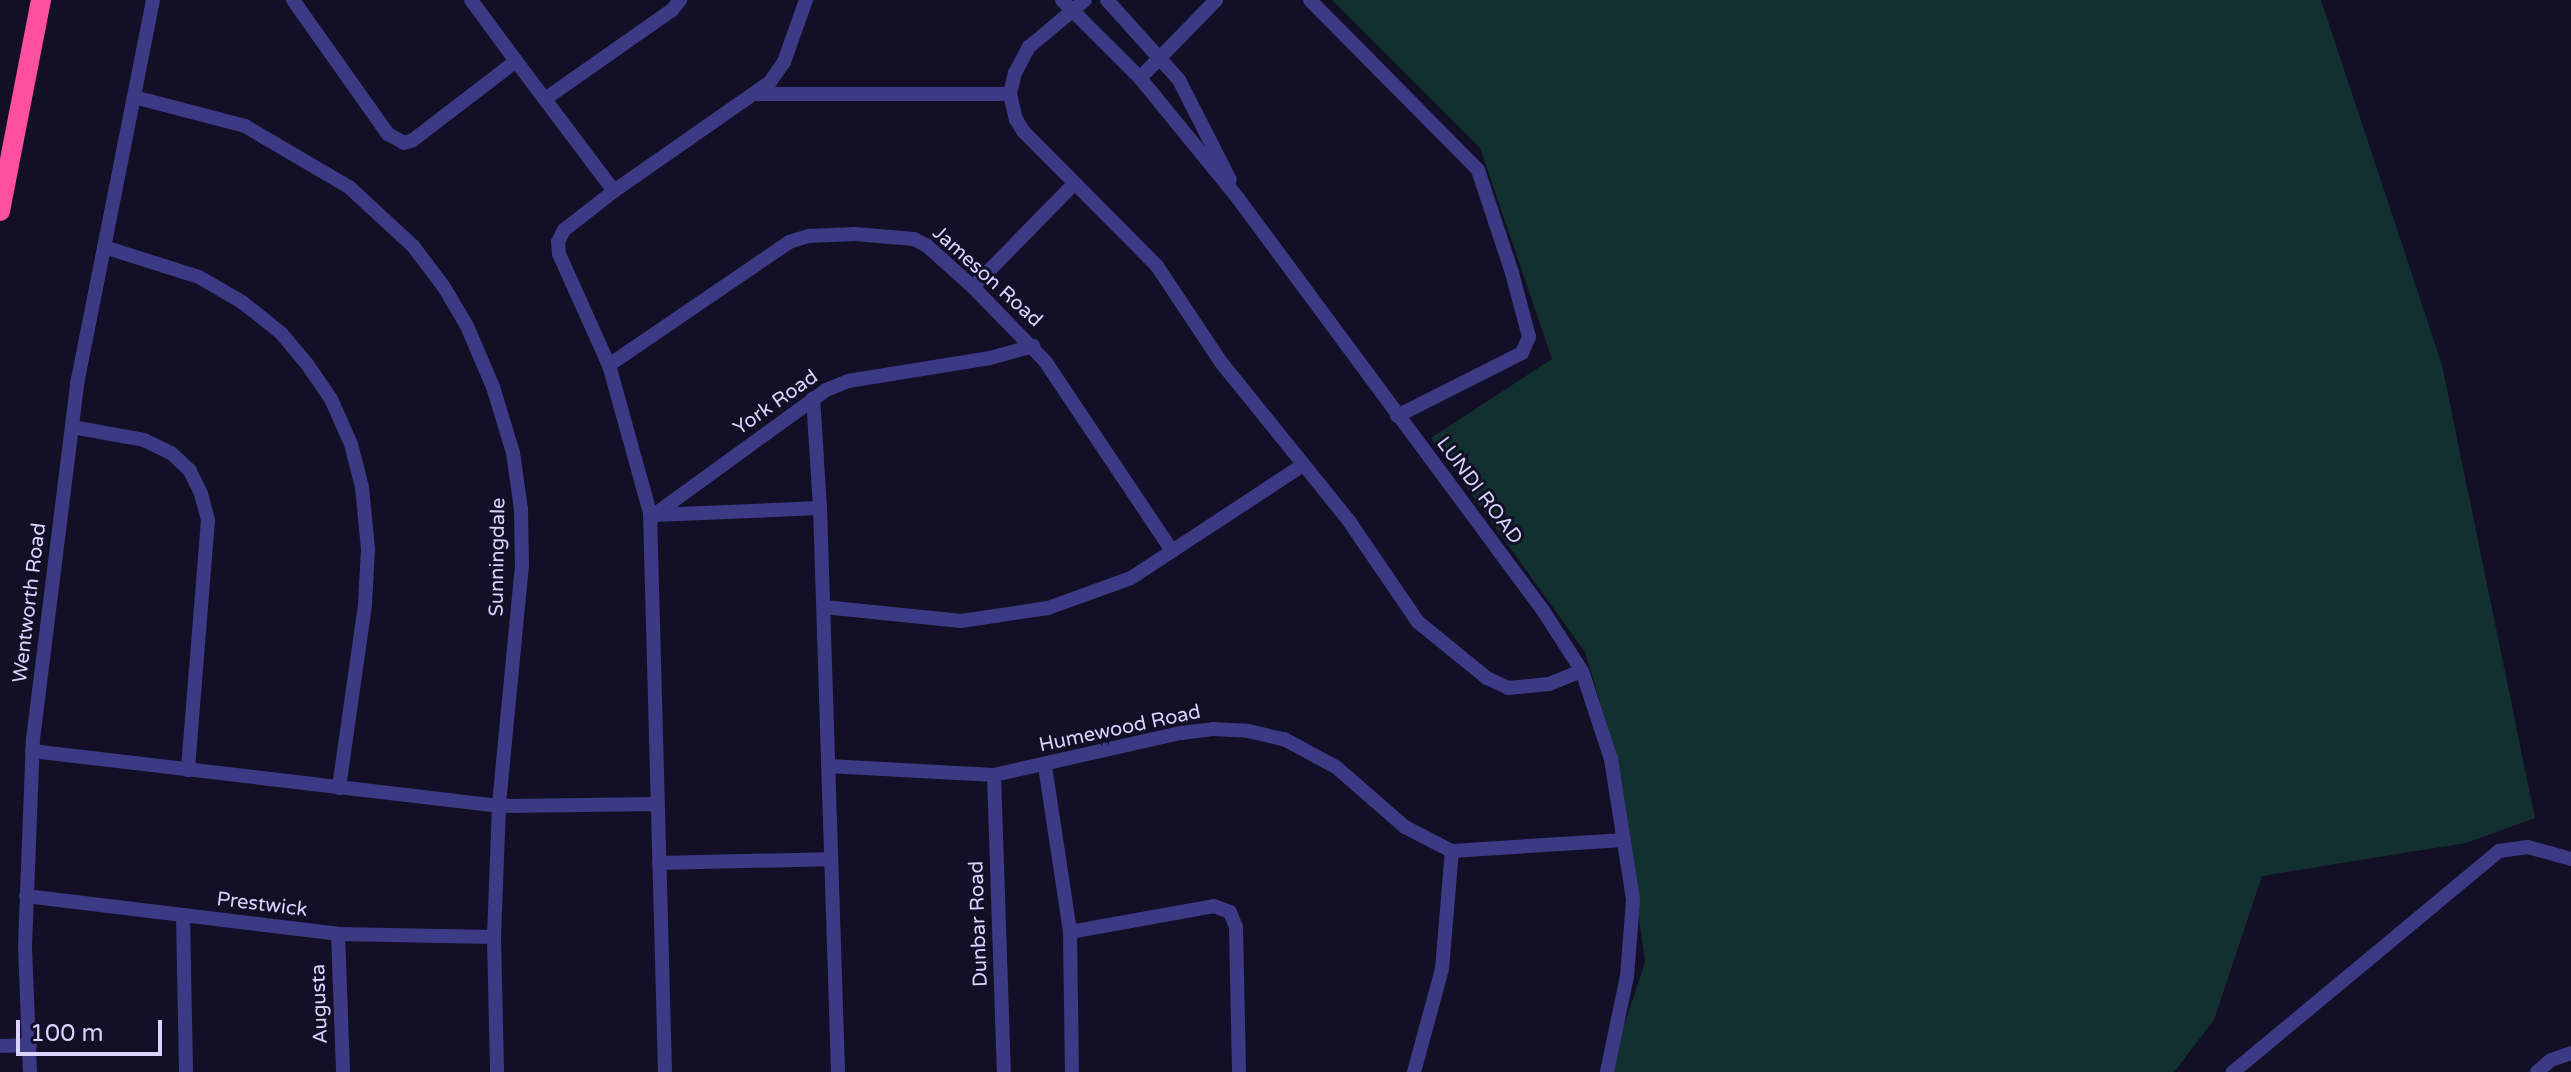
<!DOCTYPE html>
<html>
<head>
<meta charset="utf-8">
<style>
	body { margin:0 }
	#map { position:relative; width:2571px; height:1072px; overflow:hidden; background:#130f26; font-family:"Varela Round",sans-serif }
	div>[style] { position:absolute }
	.green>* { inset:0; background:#12302f }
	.minor>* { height:14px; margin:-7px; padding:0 7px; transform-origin:7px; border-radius:7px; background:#3d3a85 }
	.highway>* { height:20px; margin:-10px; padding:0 10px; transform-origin:10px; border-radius:10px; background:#ff4fa3 }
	span { translate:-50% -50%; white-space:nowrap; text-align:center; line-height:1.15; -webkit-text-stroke:6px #130f26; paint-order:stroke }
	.street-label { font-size:20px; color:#d9d4ff }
	.scale { position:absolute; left:16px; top:1020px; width:146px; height:36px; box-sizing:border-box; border:4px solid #d9d4ff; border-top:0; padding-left:10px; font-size:24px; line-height:28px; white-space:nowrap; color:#d9d4ff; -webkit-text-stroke:6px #130f26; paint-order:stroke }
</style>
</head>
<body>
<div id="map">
	<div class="green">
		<div style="clip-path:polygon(1332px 0,2321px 0,2442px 365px,2535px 818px,2466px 843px,2262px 876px,2214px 1020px,2174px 1072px,1609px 1072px,1645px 962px,1616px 755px,1585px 652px,1431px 438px,1552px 359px,1480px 148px)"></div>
	</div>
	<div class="minor">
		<div style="left:293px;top:0;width:164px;rotate:54.7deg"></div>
		<div style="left:388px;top:134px;width:18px;rotate:29deg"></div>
		<div style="left:404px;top:143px;width:9px;rotate:-18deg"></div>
		<div style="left:413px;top:140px;width:130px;rotate:-37.5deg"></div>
		<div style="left:516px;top:61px;width:76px;rotate:-126.4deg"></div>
		<div style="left:1062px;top:0;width:110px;rotate:45deg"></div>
		<div style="left:1140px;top:78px;width:154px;rotate:50.8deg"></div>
		<div style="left:1237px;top:197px;width:513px;rotate:53.49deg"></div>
		<div style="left:1542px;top:609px;width:74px;rotate:57.2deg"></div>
		<div style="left:1582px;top:671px;width:93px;rotate:71.8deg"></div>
		<div style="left:1611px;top:759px;width:143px;rotate:81.1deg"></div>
		<div style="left:1633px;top:900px;width:76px;rotate:94.5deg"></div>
		<div style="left:1627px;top:976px;width:98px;rotate:101.8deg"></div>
		<div style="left:1107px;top:0;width:108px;rotate:48deg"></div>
		<div style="left:1179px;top:80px;width:112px;rotate:63deg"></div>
		<div style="left:1310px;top:0;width:239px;rotate:45.3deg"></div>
		<div style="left:1478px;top:170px;width:108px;rotate:71.7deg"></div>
		<div style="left:1512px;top:273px;width:66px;rotate:75.1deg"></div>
		<div style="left:1529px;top:337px;width:17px;rotate:114deg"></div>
		<div style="left:1522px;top:353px;width:140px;rotate:153.3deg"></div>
		<div style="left:516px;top:61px;width:163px;rotate:53deg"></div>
		<div style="left:614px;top:191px;width:190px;rotate:-34.9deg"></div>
		<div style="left:770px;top:82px;width:24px;rotate:-55deg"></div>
		<div style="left:784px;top:62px;width:66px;rotate:-70.5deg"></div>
		<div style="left:1140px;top:78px;width:109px;rotate:-45.7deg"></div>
		<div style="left:756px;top:94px;width:254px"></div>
		<div style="left:1010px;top:94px;width:22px;rotate:-77deg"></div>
		<div style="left:1015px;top:73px;width:30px;rotate:-62deg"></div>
		<div style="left:1029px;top:47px;width:73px;rotate:-40deg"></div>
		<div style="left:1010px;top:94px;width:26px;rotate:77deg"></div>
		<div style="left:1016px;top:119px;width:14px;rotate:60deg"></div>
		<div style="left:1023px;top:131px;width:190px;rotate:45.2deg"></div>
		<div style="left:1157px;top:266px;width:114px;rotate:56.4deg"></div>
		<div style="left:1220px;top:361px;width:206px;rotate:51.1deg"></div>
		<div style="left:1349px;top:521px;width:122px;rotate:55.7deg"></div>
		<div style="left:1418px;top:622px;width:89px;rotate:39.1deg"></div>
		<div style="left:1487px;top:678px;width:23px;rotate:25deg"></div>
		<div style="left:1508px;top:688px;width:41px;rotate:-5.6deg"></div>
		<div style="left:1549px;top:684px;width:35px;rotate:-22deg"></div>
		<div style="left:134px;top:97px;width:115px;rotate:14.6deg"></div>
		<div style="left:245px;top:126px;width:121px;rotate:30.4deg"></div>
		<div style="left:349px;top:187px;width:87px;rotate:42.7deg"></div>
		<div style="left:413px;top:246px;width:51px;rotate:52.9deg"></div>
		<div style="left:444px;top:287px;width:45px;rotate:59.5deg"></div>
		<div style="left:467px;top:326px;width:66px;rotate:66.9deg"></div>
		<div style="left:493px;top:387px;width:69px;rotate:73.1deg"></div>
		<div style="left:513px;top:453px;width:57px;rotate:81.9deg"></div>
		<div style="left:521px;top:509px;width:56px;rotate:89deg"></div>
		<div style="left:522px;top:565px;width:242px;rotate:95.5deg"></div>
		<div style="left:499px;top:806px;width:131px;rotate:92.2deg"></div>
		<div style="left:494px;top:937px;width:135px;rotate:88.7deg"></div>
		<div style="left:545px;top:99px;width:155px;rotate:-35deg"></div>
		<div style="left:672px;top:10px;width:13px;rotate:-51deg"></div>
		<div style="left:614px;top:191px;width:63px;rotate:142deg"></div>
		<div style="left:564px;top:230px;width:13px;rotate:117deg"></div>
		<div style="left:558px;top:242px;width:12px;rotate:85deg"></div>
		<div style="left:559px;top:254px;width:122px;rotate:65.8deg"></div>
		<div style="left:609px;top:365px;width:154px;rotate:74.5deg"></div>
		<div style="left:650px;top:513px;width:559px;rotate:88.46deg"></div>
		<div style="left:104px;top:247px;width:100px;rotate:17.5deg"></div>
		<div style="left:199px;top:277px;width:50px;rotate:30.2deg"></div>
		<div style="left:242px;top:302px;width:50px;rotate:38.5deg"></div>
		<div style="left:281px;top:333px;width:40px;rotate:50deg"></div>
		<div style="left:307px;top:364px;width:42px;rotate:55.6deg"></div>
		<div style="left:331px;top:399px;width:49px;rotate:66deg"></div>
		<div style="left:351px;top:444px;width:44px;rotate:75.7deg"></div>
		<div style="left:362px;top:487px;width:62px;rotate:84.5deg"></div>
		<div style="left:368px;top:549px;width:56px;rotate:93.1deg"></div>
		<div style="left:365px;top:605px;width:185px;rotate:98.1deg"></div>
		<div style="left:973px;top:287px;width:144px;rotate:-45.6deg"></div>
		<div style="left:609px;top:365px;width:218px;rotate:-34.3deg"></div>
		<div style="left:789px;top:242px;width:21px;rotate:-17deg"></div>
		<div style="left:809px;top:236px;width:46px;rotate:-2.5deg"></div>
		<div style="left:855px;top:234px;width:59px;rotate:4.8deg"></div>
		<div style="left:914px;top:239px;width:13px;rotate:27deg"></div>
		<div style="left:926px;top:245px;width:63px;rotate:41.8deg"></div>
		<div style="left:973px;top:287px;width:103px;rotate:45.8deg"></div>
		<div style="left:1045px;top:361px;width:229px;rotate:56.2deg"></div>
		<div style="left:72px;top:427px;width:73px;rotate:10.2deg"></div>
		<div style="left:144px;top:440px;width:30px;rotate:26deg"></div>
		<div style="left:171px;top:453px;width:26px;rotate:43deg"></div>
		<div style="left:190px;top:471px;width:25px;rotate:64deg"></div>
		<div style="left:201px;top:494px;width:27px;rotate:75deg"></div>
		<div style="left:208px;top:520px;width:251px;rotate:94.6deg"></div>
		<div style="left:820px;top:508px;width:564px;rotate:88.17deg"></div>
		<div style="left:654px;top:515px;width:213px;rotate:-36deg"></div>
		<div style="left:826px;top:390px;width:24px;rotate:-22deg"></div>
		<div style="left:848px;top:381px;width:144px;rotate:-9.2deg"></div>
		<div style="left:990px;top:358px;width:45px;rotate:-15.6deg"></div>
		<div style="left:654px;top:515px;width:166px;rotate:-2.4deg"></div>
		<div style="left:820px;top:508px;width:110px;rotate:-93.6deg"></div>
		<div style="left:824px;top:607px;width:138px;rotate:5.8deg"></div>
		<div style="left:961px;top:621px;width:88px;rotate:-8.5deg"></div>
		<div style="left:1048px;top:608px;width:88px;rotate:-19.9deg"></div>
		<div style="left:1131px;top:578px;width:206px;rotate:-33.3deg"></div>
		<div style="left:32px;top:751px;width:470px;rotate:6.7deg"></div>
		<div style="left:499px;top:806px;width:158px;rotate:-0.7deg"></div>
		<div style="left:828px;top:766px;width:166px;rotate:3.1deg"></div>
		<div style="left:994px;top:775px;width:192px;rotate:-12.7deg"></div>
		<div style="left:1181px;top:733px;width:32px;rotate:-7deg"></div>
		<div style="left:1213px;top:729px;width:35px;rotate:3deg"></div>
		<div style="left:1248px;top:731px;width:37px;rotate:13deg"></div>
		<div style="left:1284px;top:739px;width:59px;rotate:28.3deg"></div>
		<div style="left:1336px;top:767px;width:91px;rotate:41deg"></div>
		<div style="left:1405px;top:827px;width:53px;rotate:27.1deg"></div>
		<div style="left:1452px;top:851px;width:172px;rotate:-3.7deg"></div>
		<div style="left:1045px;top:766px;width:168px;rotate:81.4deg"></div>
		<div style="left:1070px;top:932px;width:140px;rotate:89.2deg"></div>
		<div style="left:994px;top:775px;width:297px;rotate:88.1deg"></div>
		<div style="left:659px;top:863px;width:170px;rotate:-1.3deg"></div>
		<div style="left:26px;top:896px;width:314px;rotate:6.9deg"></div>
		<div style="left:338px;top:934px;width:156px;rotate:1.1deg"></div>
		<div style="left:183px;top:915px;width:157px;rotate:88.9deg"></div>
		<div style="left:1070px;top:932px;width:146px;rotate:-10.2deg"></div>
		<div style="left:1214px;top:906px;width:17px;rotate:21deg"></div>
		<div style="left:1230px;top:912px;width:16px;rotate:68deg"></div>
		<div style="left:1236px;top:927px;width:145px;rotate:88.8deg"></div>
		<div style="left:338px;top:934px;width:138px;rotate:87.9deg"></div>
		<div style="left:0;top:1046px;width:30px;rotate:-2deg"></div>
		<div style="left:30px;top:1072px;width:126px;rotate:-92.3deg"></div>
		<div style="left:25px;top:946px;width:207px;rotate:-87.8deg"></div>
		<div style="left:33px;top:739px;width:358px;rotate:-82.9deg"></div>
		<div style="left:77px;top:384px;width:391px;rotate:-78.8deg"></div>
		<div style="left:1414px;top:1072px;width:107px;rotate:-74.8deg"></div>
		<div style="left:1442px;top:969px;width:118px;rotate:-85.2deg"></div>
		<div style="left:2233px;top:1072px;width:346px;rotate:-39.7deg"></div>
		<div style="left:2499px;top:851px;width:29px;rotate:-8deg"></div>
		<div style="left:2528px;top:847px;width:45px;rotate:15.6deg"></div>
		<div style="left:2537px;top:1072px;width:18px;rotate:-41deg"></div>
		<div style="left:2551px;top:1060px;width:21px;rotate:-19deg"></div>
	</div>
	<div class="highway">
		<div style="left:0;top:211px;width:215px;rotate:-79deg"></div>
	</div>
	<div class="street-label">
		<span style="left:987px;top:277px;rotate:42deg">Jameson Road</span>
		<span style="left:776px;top:403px;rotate:-35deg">York Road</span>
		<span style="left:1479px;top:491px;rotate:53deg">LUNDI ROAD</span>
		<span style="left:498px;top:557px;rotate:-89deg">Sunningdale</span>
		<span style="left:30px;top:603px;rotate:-83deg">Wentworth Road</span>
		<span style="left:1120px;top:729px;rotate:-12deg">Humewood Road</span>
		<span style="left:262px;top:905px;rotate:7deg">Prestwick</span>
		<span style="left:979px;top:924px;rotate:-92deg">Dunbar Road</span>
		<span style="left:320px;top:1004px;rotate:-92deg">Augusta</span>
	</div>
	<div class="scale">100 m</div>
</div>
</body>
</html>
